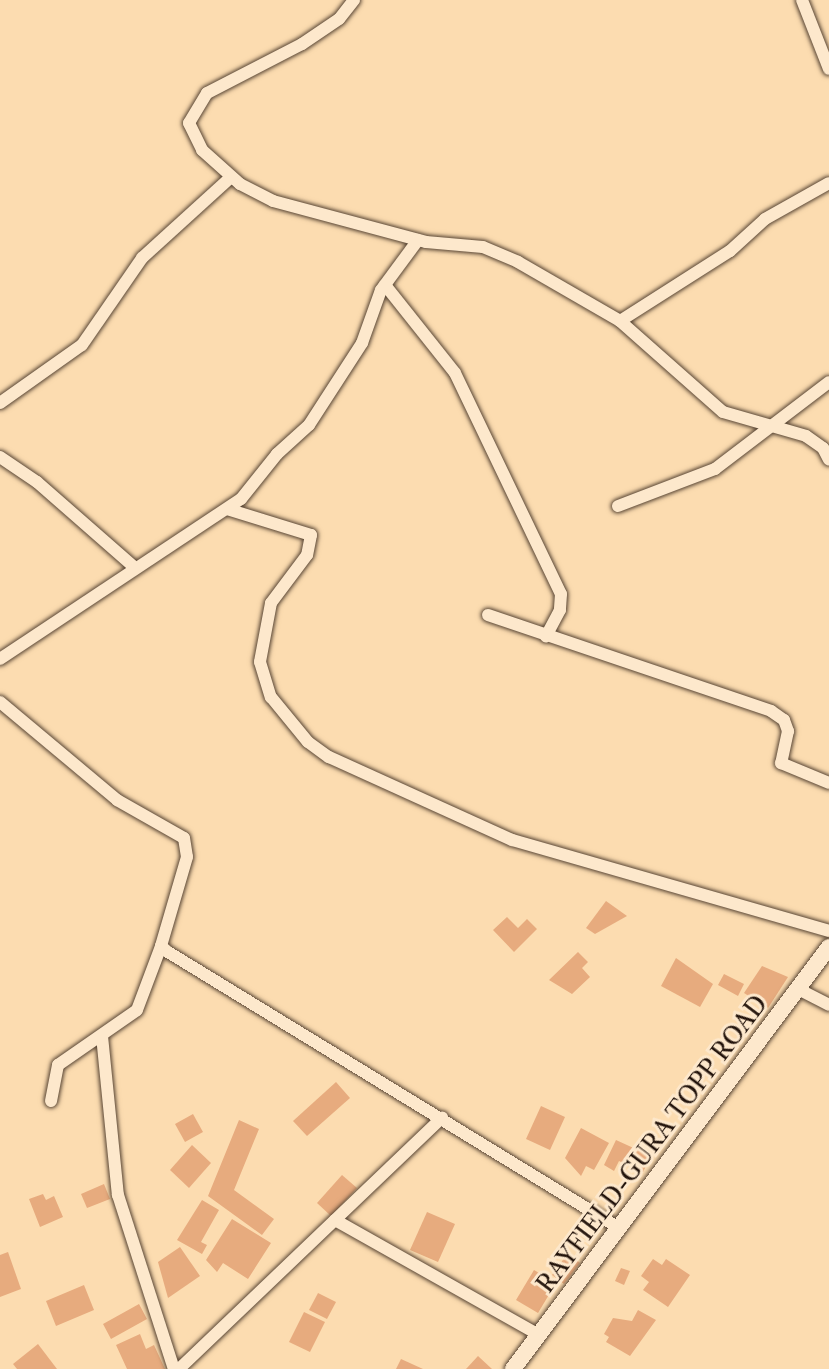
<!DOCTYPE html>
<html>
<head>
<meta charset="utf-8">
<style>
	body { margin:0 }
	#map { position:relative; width:829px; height:1369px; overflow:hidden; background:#fcdcb0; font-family:"Libre Caslon Text",serif }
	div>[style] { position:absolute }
	.building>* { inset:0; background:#e7ab7e }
	.roads { filter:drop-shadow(0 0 2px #584534) drop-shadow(0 0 2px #584534) }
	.minor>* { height:12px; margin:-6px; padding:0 6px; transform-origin:6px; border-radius:6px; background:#fde8cc }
	.tertiary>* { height:16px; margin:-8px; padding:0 8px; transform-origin:8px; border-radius:8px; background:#fde8cc }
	span { translate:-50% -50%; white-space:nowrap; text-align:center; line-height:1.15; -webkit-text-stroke:6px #fde8cc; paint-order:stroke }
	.street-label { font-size:24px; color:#22130b }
</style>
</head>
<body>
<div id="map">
	<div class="building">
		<div style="clip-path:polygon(606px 901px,627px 916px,595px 934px,586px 928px)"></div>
		<div style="clip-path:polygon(507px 917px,518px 928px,527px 919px,537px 929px,514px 952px,493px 930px)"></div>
		<div style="clip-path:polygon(578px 952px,588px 962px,582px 968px,590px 977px,572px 994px,549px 980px)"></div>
		<div style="clip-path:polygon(676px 958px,713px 984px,700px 1007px,661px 986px)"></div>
		<div style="clip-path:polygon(762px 966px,788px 977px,768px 1008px,744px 993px)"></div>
		<div style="clip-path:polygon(724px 974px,744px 984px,738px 996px,718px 985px)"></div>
		<div style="clip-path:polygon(336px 1082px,350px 1098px,307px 1136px,293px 1121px)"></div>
		<div style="clip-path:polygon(541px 1106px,565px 1117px,550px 1150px,526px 1139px)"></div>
		<div style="clip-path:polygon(193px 1114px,203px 1132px,185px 1142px,175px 1124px)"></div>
		<div style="clip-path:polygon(239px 1120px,259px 1129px,234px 1190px,274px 1219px,262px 1235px,208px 1196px)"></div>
		<div style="clip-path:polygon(581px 1128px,609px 1143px,594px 1170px,586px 1166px,581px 1176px,565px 1158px)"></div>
		<div style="clip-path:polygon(616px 1140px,651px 1156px,643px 1172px,619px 1161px,614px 1171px,604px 1165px)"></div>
		<div style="clip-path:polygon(192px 1145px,211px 1163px,189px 1188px,170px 1170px)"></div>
		<div style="clip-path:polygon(342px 1175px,357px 1188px,331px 1216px,317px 1203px)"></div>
		<div style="clip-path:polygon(104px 1184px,110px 1199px,87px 1208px,81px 1194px)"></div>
		<div style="clip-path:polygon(43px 1194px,46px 1200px,54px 1196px,63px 1217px,40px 1227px,29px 1199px)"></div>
		<div style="clip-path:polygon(202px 1200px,219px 1210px,201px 1242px,207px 1245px,202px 1254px,177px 1240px)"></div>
		<div style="clip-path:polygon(427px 1212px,455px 1224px,438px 1262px,410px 1250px)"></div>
		<div style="clip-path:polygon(232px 1219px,271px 1243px,248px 1279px,223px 1263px,217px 1272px,206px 1260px)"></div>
		<div style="clip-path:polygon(180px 1247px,200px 1276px,168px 1298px,158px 1262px)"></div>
		<div style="clip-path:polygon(8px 1252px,21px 1289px,0 1297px,0 1255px)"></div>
		<div style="clip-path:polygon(568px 1253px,580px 1263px,564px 1284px,552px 1275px)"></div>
		<div style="clip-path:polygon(653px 1259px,662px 1265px,666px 1259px,690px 1275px,668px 1307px,643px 1290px,649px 1282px,641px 1276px)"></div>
		<div style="clip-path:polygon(621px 1268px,630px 1271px,624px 1285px,615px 1281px)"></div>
		<div style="clip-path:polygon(534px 1270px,556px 1283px,538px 1313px,516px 1300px)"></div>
		<div style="clip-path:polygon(84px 1285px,94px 1310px,56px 1326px,46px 1301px)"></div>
		<div style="clip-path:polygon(318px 1293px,336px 1302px,327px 1319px,309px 1310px)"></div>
		<div style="clip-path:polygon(139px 1304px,147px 1319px,111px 1339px,103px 1324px)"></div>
		<div style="clip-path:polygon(638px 1310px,656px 1320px,630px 1356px,606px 1342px,609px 1337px,604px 1334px,613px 1318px,632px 1321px)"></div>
		<div style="clip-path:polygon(304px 1312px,325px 1322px,310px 1352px,289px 1342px)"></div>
		<div style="clip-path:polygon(140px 1334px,146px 1349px,154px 1345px,165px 1369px,127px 1369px,116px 1345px)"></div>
		<div style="clip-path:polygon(38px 1344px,57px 1369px,17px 1369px,13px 1364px)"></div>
		<div style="clip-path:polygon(478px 1356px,492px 1369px,466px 1369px)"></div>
		<div style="clip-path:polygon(401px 1359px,423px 1369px,396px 1369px)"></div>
	</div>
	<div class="roads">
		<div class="minor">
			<div style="left:354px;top:0;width:24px;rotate:128deg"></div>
			<div style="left:339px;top:19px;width:45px;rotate:146deg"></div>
			<div style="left:302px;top:44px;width:107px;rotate:152.7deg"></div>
			<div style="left:207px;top:93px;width:35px;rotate:121deg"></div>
			<div style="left:189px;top:123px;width:30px;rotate:64deg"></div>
			<div style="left:202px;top:150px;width:51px;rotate:41.8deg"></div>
			<div style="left:240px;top:184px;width:37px;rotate:27deg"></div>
			<div style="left:273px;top:201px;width:158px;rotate:15deg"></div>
			<div style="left:426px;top:242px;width:57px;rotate:5deg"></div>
			<div style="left:483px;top:247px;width:38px;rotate:23deg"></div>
			<div style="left:518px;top:262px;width:118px;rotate:30deg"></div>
			<div style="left:620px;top:321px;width:137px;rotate:41.5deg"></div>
			<div style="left:723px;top:412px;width:86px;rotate:16.1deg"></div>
			<div style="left:806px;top:436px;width:21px;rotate:35deg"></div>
			<div style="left:823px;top:448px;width:13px;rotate:63deg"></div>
			<div style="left:802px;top:0;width:74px;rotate:68.6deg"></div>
			<div style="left:385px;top:285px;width:112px;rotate:51.5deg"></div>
			<div style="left:455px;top:373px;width:245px;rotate:64.4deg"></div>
			<div style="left:561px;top:594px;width:16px;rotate:94deg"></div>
			<div style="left:560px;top:610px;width:30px;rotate:118deg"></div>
			<div style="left:620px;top:321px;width:130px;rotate:-32.5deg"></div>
			<div style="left:730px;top:251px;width:47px;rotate:-42.4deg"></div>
			<div style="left:765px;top:219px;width:73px;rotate:-29.4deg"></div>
			<div style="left:0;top:403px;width:100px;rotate:-35.3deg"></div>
			<div style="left:82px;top:345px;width:106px;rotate:-55.4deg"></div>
			<div style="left:142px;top:258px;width:120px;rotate:-42.3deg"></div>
			<div style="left:0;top:457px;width:45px;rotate:34deg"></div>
			<div style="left:37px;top:482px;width:129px;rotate:41.2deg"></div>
			<div style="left:618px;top:506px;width:104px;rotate:-20.9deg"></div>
			<div style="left:715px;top:469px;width:143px;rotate:-37.3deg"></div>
			<div style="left:227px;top:509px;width:88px;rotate:17.2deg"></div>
			<div style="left:311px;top:535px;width:20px;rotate:101deg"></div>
			<div style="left:307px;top:555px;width:60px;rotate:126.9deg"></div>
			<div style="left:271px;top:603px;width:60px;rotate:100.6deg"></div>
			<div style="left:260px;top:662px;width:37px;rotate:73deg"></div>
			<div style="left:271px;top:697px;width:58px;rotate:50.6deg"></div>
			<div style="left:308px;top:742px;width:26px;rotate:36deg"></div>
			<div style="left:329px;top:757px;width:201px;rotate:24.4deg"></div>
			<div style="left:512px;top:840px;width:330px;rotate:16deg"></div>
			<div style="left:488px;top:615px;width:299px;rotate:18.7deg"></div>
			<div style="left:771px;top:711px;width:16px;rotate:35deg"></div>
			<div style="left:784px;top:720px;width:12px;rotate:70deg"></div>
			<div style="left:788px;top:731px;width:33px;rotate:102deg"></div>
			<div style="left:781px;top:763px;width:52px;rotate:22.6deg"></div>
			<div style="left:0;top:659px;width:289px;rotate:-33.6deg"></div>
			<div style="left:241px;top:499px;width:58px;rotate:-51.3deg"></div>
			<div style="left:277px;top:454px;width:43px;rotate:-42.2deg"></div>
			<div style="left:309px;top:425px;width:98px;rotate:-57.1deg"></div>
			<div style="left:362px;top:343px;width:56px;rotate:-70.3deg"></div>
			<div style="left:381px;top:290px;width:62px;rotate:-53.5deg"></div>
			<div style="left:0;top:702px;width:153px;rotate:39.9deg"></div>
			<div style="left:117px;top:800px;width:77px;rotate:29.6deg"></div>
			<div style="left:184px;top:838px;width:19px;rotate:81deg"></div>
			<div style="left:187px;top:857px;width:93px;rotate:106.3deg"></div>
			<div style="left:161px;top:946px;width:9px;rotate:41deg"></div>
			<div style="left:168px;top:952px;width:529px;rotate:31.47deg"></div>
			<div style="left:798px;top:989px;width:35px;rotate:27deg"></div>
			<div style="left:102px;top:1036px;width:160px;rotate:84.3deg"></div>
			<div style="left:118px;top:1195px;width:183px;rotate:72.2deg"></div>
			<div style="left:51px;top:1101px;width:37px;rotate:-79deg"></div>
			<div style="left:58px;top:1065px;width:96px;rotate:-34.8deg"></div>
			<div style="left:137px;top:1010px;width:68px;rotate:-69.4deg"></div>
			<div style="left:335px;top:1220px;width:234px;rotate:29.4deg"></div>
			<div style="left:179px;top:1369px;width:364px;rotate:-43.7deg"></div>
		</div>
		<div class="tertiary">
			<div style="left:513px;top:1369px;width:527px;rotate:-53.17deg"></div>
		</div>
	</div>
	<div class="street-label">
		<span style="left:652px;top:1144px;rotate:-53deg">RAYFIELD-GURA TOPP ROAD</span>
	</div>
</div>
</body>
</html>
